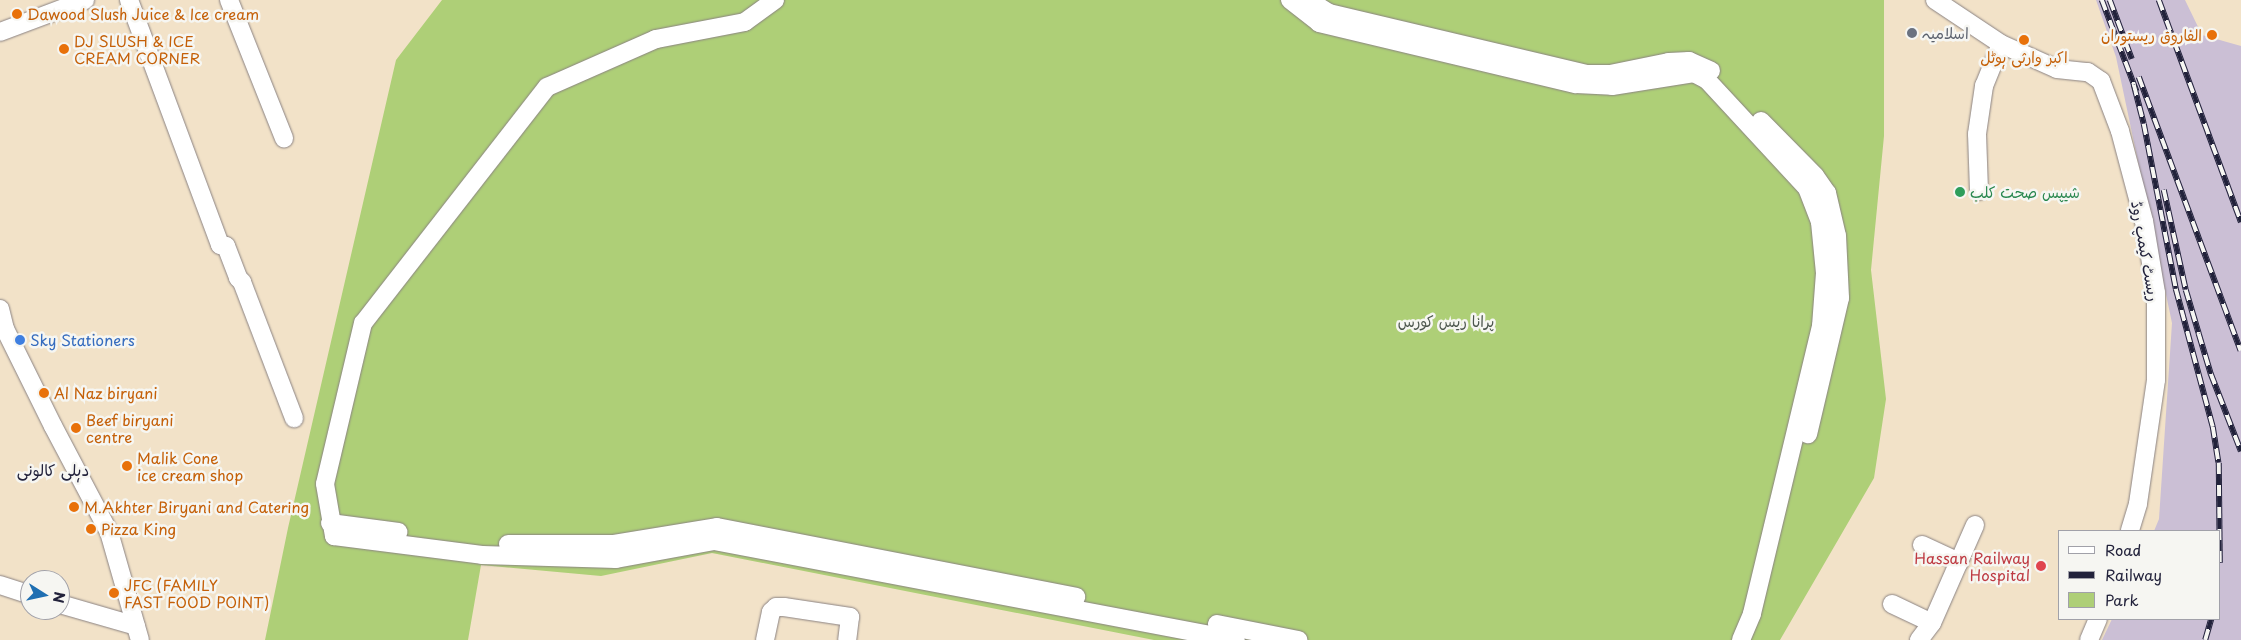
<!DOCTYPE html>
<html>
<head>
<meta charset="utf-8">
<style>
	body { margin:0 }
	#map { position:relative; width:2241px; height:640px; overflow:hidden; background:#f2e2c8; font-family:"Playpen Sans","Playpen Sans Arabic",sans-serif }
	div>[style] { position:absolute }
	.industrial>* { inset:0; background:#cbbfd5 }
	.green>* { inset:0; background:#aecf77 }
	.roads { filter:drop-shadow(0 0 1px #8a8282) drop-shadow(0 0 1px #8a8282) }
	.minor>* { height:18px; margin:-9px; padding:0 9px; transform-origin:9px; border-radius:9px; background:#fff }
	.rail>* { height:5.5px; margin-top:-2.75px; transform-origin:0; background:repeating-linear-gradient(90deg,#f6f6f2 0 11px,#22223b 0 22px); box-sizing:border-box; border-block:1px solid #22223b }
	.dots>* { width:14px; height:14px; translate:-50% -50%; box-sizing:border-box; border:2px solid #f6f6f2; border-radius:50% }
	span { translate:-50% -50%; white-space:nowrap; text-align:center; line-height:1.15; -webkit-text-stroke:5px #f6f6f2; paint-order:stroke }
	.food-label { font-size:15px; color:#c56008 }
	.left { translate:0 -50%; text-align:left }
	.right { translate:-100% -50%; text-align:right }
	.worship-label { font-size:15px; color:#5b616d }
	.leisure-label { font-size:15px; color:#27864d }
	.street-label { font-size:15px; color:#22223b }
	.park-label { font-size:15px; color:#4c564d }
	.shop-label { font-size:15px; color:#366cbe }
	.health-label { font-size:15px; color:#be3a42 }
	.neighbourhood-label { font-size:16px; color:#22223b }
	.legend { position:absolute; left:2058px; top:530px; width:162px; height:90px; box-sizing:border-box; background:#f6f6f2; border:1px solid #a1a1a9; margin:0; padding:6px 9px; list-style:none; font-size:15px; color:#22223b }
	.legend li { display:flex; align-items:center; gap:10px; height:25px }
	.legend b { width:25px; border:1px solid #a1a1a9 }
	.north { position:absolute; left:20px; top:570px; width:50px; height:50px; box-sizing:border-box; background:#f6f6f2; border:1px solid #a1a1a9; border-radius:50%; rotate:100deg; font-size:14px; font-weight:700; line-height:20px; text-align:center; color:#22223b }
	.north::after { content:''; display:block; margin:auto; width:18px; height:22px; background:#1f6fb2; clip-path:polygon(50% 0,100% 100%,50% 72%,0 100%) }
</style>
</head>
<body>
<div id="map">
	<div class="industrial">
		<div style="clip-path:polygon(2096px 0,2185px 0,2202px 35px,2241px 46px,2241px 640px,2102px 640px,2112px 619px,2220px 619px,2220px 531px,2154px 531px,2159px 519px,2172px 323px,2116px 57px)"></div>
	</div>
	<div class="green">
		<div style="clip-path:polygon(442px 0,1884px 0,1884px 136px,1871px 270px,1886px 399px,1874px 478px,1780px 640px,1154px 640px,712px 553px,601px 576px,481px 565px,468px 640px,265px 640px,288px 528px,396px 60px)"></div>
	</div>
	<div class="roads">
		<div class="minor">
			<div style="left:129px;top:0;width:261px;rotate:69.6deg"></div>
			<div style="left:220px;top:245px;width:6px;rotate:9deg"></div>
			<div style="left:226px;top:246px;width:34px;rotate:69deg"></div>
			<div style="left:238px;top:278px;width:6px;rotate:45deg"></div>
			<div style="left:242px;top:282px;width:146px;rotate:69.1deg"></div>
			<div style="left:229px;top:0;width:149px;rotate:68.3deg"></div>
			<div style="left:775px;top:0;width:37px;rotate:144deg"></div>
			<div style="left:745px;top:22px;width:91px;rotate:169.2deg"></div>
			<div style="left:656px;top:39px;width:119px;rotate:156.2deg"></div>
			<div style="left:547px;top:87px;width:299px;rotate:127.9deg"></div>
			<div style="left:363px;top:323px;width:165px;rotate:103.3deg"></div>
			<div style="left:325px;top:484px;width:53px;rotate:80.2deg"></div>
			<div style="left:334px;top:536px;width:149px;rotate:7.3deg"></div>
			<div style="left:482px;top:555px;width:134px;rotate:1.7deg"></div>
			<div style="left:616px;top:559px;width:100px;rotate:-10.4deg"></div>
			<div style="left:714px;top:541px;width:531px;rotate:10.74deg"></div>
			<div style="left:1290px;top:0;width:37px;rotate:38deg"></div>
			<div style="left:1319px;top:23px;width:264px;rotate:13.4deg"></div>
			<div style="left:1576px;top:84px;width:36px;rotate:3deg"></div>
			<div style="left:1612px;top:86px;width:83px;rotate:-9deg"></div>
			<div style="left:1694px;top:73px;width:15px;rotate:28deg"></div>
			<div style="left:1707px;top:80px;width:147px;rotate:47.2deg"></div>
			<div style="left:1807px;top:188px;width:36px;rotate:69deg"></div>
			<div style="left:1820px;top:222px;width:51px;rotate:84.4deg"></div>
			<div style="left:1825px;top:273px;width:53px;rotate:94.3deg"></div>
			<div style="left:1821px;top:326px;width:296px;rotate:103.5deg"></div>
			<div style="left:1752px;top:614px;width:28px;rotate:113deg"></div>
			<div style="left:1308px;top:0;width:25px;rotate:32deg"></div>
			<div style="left:1329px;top:13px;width:266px;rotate:13.3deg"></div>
			<div style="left:1588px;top:74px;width:22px"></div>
			<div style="left:1610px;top:74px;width:60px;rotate:-11.5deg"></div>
			<div style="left:1669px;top:62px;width:20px;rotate:-3deg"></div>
			<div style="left:1689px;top:61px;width:24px;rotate:24deg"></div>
			<div style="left:1935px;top:0;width:79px;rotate:33.7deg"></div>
			<div style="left:2001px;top:44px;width:61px;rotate:24.1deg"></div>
			<div style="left:2057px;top:69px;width:31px;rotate:6deg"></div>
			<div style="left:2088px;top:72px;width:16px;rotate:35deg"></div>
			<div style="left:2101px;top:81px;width:53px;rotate:69.2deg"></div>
			<div style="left:2120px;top:131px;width:93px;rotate:75.1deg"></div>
			<div style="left:2144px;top:221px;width:73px;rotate:80.5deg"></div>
			<div style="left:2156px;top:293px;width:87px;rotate:90deg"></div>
			<div style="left:2156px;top:380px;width:125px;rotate:98.3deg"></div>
			<div style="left:2138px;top:504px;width:28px;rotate:107deg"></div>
			<div style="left:0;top:32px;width:91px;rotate:-20.6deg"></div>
			<div style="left:1761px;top:121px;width:77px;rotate:45.5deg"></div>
			<div style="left:1815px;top:176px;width:21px;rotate:55deg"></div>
			<div style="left:1827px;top:193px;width:44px;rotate:76.9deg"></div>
			<div style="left:1837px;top:236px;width:62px;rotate:87.2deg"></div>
			<div style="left:1840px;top:298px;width:140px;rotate:103.2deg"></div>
			<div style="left:1979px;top:191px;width:57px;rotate:-92deg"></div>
			<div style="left:1977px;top:134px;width:49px;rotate:-81.7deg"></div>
			<div style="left:1984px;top:86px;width:45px;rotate:-68deg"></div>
			<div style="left:0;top:309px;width:21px;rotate:76deg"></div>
			<div style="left:5px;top:329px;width:108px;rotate:63.7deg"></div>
			<div style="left:53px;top:426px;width:120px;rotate:62.2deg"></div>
			<div style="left:109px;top:532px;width:112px;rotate:74deg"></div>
			<div style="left:330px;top:523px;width:69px;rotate:7.5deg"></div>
			<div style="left:508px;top:544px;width:106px"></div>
			<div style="left:614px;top:544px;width:104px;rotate:-9.4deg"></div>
			<div style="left:717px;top:527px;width:366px;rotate:11deg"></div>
			<div style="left:1922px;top:545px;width:41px;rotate:24.7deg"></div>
			<div style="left:0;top:585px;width:32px;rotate:18deg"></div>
			<div style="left:60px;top:604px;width:79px;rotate:16.1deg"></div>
			<div style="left:1892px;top:604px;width:44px;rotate:25.4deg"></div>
			<div style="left:1217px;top:624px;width:83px;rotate:11.2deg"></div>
			<div style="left:765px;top:640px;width:29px;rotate:-78deg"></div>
			<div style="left:771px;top:612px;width:7px;rotate:-45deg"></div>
			<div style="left:776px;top:607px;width:8px"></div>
			<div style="left:784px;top:607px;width:67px;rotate:8.6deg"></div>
			<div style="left:850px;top:617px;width:23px;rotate:97deg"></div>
			<div style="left:1919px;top:640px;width:21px;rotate:-53deg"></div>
			<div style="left:1932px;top:623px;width:107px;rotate:-66.3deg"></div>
			<div style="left:2089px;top:640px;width:23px;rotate:-67deg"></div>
		</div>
	</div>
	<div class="rail">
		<div style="left:2102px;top:0;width:98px;rotate:69.2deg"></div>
		<div style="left:2110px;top:0;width:63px;rotate:69.6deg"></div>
		<div style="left:2159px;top:0;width:237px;rotate:69.7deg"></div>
		<div style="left:2139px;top:77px;width:292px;rotate:69.6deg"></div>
		<div style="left:2134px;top:85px;width:40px;rotate:75.6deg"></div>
		<div style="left:2144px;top:124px;width:168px;rotate:79deg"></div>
		<div style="left:2176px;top:289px;width:143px;rotate:75deg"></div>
		<div style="left:2213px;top:427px;width:36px;rotate:81deg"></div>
		<div style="left:2219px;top:463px;width:100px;rotate:89.4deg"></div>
		<div style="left:2164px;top:190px;width:102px;rotate:77.6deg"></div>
		<div style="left:2186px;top:290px;width:46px;rotate:73.5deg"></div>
		<div style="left:2199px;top:334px;width:42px;rotate:73.3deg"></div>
		<div style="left:2211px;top:374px;width:83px;rotate:68.7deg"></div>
		<div style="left:2205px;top:640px;width:22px;rotate:-74deg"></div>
	</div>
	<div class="dots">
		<div style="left:17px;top:14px;background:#e8710a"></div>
		<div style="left:1912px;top:33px;background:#6b7280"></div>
		<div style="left:2212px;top:35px;background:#e8710a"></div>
		<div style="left:2024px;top:40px;background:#e8710a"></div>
		<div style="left:64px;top:49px;background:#e8710a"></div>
		<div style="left:1960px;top:192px;background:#2e9e5b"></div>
		<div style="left:20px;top:340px;background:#3f7fe0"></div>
		<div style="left:44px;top:393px;background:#e8710a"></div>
		<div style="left:76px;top:428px;background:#e8710a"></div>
		<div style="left:127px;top:466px;background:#e8710a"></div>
		<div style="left:74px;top:507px;background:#e8710a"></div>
		<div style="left:91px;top:529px;background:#e8710a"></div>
		<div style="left:2041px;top:566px;background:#e0444e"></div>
		<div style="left:114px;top:593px;background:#e8710a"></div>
	</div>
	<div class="food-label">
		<span class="left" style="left:27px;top:14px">Dawood Slush Juice &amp; Ice cream</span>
		<span class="right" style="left:2202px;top:35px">الفاروق ریستوران</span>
		<span class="left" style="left:74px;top:49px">DJ SLUSH &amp; ICE<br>CREAM CORNER</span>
		<span style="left:2024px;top:57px">اکبر وارثی ہوٹل</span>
		<span class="left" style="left:54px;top:393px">Al Naz biryani</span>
		<span class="left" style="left:86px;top:428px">Beef biryani<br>centre</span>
		<span class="left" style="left:137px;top:466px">Malik Cone<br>ice cream shop</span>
		<span class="left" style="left:84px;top:507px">M.Akhter Biryani and Catering</span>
		<span class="left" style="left:101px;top:529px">Pizza King</span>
		<span class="left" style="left:124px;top:593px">JFC (FAMILY<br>FAST FOOD POINT)</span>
	</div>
	<div class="worship-label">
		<span class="left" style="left:1922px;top:33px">اسلامیہ</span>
	</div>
	<div class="leisure-label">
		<span class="left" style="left:1970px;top:192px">شیپس صحت کلب</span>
	</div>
	<div class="street-label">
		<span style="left:2146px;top:251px;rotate:80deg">ریسٹ کیمپ روڈ</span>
	</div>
	<div class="park-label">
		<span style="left:1446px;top:321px">پرانا ریس کورس</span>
	</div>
	<div class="shop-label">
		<span class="left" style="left:30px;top:340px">Sky Stationers</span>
	</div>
	<div class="health-label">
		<span class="right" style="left:2030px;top:566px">Hassan Railway<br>Hospital</span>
	</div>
	<div class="neighbourhood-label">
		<span style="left:53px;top:469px">دہلی کالونی</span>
	</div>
	<ul class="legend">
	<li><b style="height:6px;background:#fff"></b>Road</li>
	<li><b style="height:6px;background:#22223b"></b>Railway</li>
	<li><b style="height:14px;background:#aecf77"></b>Park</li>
	</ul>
	<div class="north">N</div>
</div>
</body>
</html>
